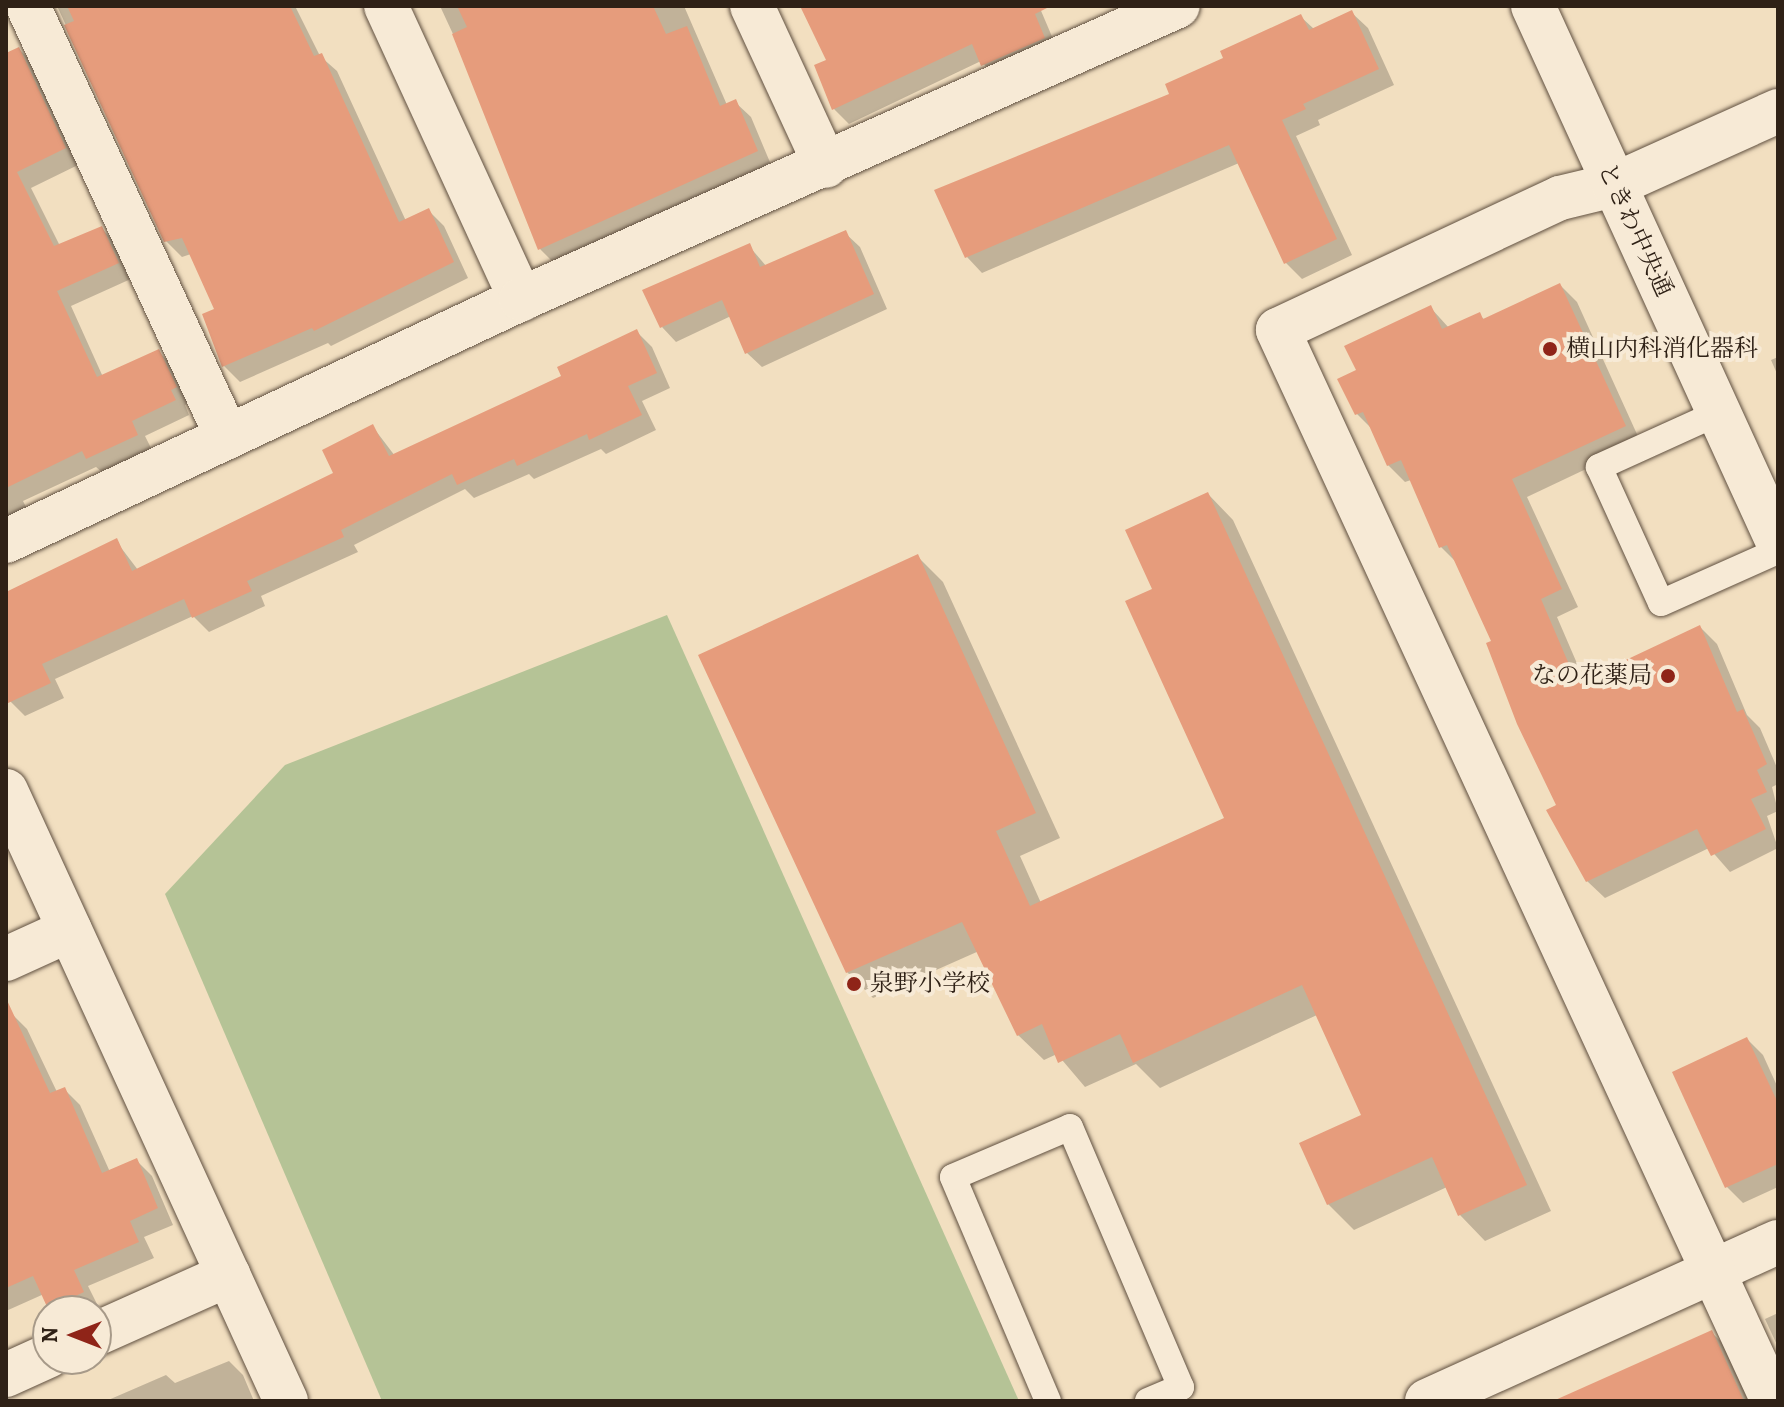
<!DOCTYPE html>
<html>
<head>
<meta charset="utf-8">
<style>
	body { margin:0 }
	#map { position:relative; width:1784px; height:1407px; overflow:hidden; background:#f2dfc0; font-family:Alegreya,"Noto Serif JP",serif }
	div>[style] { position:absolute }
	.green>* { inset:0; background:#b5c396 }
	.shadow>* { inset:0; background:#0003 }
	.building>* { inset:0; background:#e69c7c }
	.roads { filter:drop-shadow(0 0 2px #605040) drop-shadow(0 0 2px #605040) }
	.service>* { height:26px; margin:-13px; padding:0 13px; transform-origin:13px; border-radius:13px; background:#f7ead6 }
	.minor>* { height:44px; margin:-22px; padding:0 22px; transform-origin:22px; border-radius:22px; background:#f7ead6 }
	.tertiary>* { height:44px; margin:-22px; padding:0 22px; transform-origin:22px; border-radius:22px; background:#f7ead6 }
	.dots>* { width:22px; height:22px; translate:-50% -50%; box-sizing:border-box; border:4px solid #f7ead6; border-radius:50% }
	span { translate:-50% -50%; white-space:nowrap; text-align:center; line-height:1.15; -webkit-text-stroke:8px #f7ead6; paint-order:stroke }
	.street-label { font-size:24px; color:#2f2116 }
	.poi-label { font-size:24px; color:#2f2116 }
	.left { translate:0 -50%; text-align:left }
	.right { translate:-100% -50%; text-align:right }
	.frame { position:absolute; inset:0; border:8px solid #2f2116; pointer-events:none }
	.north { position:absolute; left:32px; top:1295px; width:80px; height:80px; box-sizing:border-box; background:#f7ead6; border:2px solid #a79a89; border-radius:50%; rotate:270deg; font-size:22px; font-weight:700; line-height:32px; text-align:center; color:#2f2116 }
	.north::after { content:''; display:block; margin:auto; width:28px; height:36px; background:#8f2418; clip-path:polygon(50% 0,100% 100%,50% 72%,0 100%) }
</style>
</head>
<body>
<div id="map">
	<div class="green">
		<div style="clip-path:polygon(667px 615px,1019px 1401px,382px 1401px,165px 894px,285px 765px)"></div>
	</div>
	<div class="shadow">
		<div style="clip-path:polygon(57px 6px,295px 6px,320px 56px,337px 71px,406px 221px,429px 211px,444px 226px,468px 278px,331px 346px,328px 343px,240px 382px,224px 366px,204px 315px,217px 310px,191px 254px,182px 257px,166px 241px)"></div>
		<div style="clip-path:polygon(440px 6px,684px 6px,727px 105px,735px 102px,751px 117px,772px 167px,556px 265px,540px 249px,490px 114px)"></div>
		<div style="clip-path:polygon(802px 6px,1039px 6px,1059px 53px,998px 80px,981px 61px,849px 124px,834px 109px,828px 61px)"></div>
		<div style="clip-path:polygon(1352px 13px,1368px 28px,1394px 85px,1318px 120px,1320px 125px,1296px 136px,1352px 255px,1302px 279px,1286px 263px,1239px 163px,982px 273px,967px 257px,1172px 95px,1226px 59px,1301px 17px,1314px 29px)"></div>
		<div style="clip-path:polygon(19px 49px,34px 64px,80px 164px,31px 188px,60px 246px,102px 229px,117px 244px,133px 278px,71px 306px,103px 377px,158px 351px,174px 367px,190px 403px,185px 405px,189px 415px,145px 436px,152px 450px,103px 473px,96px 467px,23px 501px,31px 517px,6px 529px,6px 55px)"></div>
		<div style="clip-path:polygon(845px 233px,860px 247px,887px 309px,762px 367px,747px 353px,731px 316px,676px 342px,662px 327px,749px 246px,767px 267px)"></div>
		<div style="clip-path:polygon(1560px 285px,1577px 302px,1641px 443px,1527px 497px,1578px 607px,1557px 617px,1585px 682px,1700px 627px,1717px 644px,1747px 715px,1760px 728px,1778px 770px,1778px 784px,1772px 787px,1778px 811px,1767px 816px,1778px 848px,1730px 872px,1709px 848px,1605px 898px,1587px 881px,1494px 642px,1458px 564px,1441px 547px,1411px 480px,1405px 482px,1388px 465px,1373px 430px,1357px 414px,1358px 371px,1430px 307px,1449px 328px,1479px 315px,1485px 320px)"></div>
		<div style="clip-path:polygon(637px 332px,652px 347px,670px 388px,642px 401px,656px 430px,606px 454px,601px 449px,534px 479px,529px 474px,474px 498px,465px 489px,354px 545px,358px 552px,261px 596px,265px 606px,209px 632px,193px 616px,55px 679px,64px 698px,25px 716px,10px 701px,6px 594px,116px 541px,138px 570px,335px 474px,373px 427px,395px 456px,563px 377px)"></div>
		<div style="clip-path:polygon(1778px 357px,1778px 376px,1771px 360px)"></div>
		<div style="clip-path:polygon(1208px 494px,1233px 520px,1551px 1211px,1485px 1241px,1460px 1215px,1447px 1187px,1354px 1230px,1328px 1204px,1363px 1116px,1317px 1015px,1160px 1088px,1136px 1064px,1085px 1087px,1057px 1054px,1044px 1060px,1018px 1035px,979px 951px,873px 998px,847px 972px,918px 557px,943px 582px,1060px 838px,1020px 856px,1041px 903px,1226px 819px,1154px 590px)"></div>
		<div style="clip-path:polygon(11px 1013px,27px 1029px,57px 1092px,64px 1089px,80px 1105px,110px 1172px,136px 1160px,152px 1176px,173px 1225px,144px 1237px,154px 1258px,88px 1286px,99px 1308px,93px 1311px,53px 1311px,44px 1294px,6px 1311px,6px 1015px)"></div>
		<div style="clip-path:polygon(1747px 1039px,1763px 1055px,1778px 1088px,1778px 1187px,1743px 1203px,1727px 1187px)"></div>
		<div style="clip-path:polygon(1778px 1313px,1778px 1347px,1765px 1319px)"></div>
		<div style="clip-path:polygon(1712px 1333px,1728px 1348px,1752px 1401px,1564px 1401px)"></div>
		<div style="clip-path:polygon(229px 1361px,243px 1375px,254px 1401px,106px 1401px,166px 1375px,175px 1383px)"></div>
	</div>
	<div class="building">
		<div style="clip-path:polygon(67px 6px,290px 6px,314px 56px,322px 53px,399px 222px,429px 208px,454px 262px,314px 331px,312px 328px,222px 367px,202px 314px,214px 309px,182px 238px,164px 242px,64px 25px,74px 21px)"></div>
		<div style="clip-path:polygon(457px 6px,653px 6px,666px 34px,687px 26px,720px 106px,736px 99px,758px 151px,538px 250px,452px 34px,467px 27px)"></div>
		<div style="clip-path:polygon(800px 6px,1051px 6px,1035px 14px,1045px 38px,981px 66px,972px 44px,832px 110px,814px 65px,826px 60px)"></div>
		<div style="clip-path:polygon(1352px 10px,1379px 69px,1303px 104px,1306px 109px,1282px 120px,1337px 239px,1284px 264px,1229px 145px,965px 258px,934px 190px,1169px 94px,1165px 84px,1223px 58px,1220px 51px,1301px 14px,1309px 30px)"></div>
		<div style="clip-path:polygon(19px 47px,66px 148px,17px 172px,54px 246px,102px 226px,119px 263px,57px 291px,97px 377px,159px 349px,177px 387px,171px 390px,176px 400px,132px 421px,138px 435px,86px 459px,82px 451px,6px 488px,6px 53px)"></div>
		<div style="clip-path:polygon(846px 230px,874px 294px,745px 354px,722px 300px,660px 328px,642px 290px,750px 243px,760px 267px)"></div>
		<div style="clip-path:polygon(1560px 283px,1626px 426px,1512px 479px,1562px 589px,1541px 599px,1577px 683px,1700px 625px,1737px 712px,1743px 709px,1767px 764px,1757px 770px,1767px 792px,1751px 799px,1766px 829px,1711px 856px,1697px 829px,1586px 882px,1546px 810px,1556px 805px,1517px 724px,1486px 643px,1491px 641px,1447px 545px,1439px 548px,1401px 460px,1387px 466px,1363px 412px,1355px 415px,1337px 379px,1356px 370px,1344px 346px,1431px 305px,1442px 329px,1480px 312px,1483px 319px)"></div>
		<div style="clip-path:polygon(637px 329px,657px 373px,628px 386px,642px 415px,589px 440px,587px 434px,517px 466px,514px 459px,457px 485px,452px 474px,341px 530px,344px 537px,247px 581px,252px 591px,192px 618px,184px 599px,42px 664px,51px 683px,6px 704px,6px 587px,8px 591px,117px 538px,132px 571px,333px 473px,322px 450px,373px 424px,389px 456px,561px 376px,557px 367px)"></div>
		<div style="clip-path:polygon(1208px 492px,1527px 1185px,1458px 1216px,1432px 1157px,1327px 1205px,1299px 1143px,1361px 1115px,1302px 985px,1133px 1063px,1120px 1034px,1058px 1063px,1042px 1024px,1017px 1036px,962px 922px,846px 973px,698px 655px,918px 554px,1036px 813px,996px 831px,1030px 906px,1224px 818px,1125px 601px,1152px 589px,1125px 530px)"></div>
		<div style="clip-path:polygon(6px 998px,50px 1093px,65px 1087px,102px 1173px,137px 1158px,158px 1208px,130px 1221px,139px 1242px,74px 1270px,84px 1292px,48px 1309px,33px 1276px,6px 1288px)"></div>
		<div style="clip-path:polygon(1747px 1037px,1778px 1103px,1778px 1164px,1725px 1188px,1672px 1072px)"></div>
		<div style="clip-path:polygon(1712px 1330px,1744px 1401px,1553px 1401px)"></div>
	</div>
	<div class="roads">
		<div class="service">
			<div style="left:1718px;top:413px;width:131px;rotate:155.6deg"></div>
			<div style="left:1599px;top:467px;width:149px;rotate:65.5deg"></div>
			<div style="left:1661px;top:603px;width:128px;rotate:-24deg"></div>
			<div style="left:1048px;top:1401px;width:243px;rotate:-113deg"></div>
			<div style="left:953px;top:1177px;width:127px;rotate:-23.1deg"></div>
			<div style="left:1070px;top:1127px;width:283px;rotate:66.9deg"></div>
			<div style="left:1181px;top:1387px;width:36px;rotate:157deg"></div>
		</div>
		<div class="minor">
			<div style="left:28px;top:6px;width:475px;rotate:65.2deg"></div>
			<div style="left:386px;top:6px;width:323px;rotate:65.3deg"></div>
			<div style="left:752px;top:6px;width:176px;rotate:65.2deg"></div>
			<div style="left:6px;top:541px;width:569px;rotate:-25.17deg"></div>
			<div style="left:521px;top:299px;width:719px;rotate:-24.04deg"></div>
			<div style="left:6px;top:791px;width:671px;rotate:65.34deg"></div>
			<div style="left:6px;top:959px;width:70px;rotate:-24.4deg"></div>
			<div style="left:96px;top:1334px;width:145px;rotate:-24.1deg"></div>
			<div style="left:6px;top:1375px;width:46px;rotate:-24.3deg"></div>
			<div style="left:1427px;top:1401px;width:385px;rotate:-24.4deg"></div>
			<div style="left:1773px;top:1401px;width:1180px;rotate:-114.81deg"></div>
			<div style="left:1278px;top:330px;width:311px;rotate:-25.1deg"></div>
			<div style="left:1560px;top:198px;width:56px;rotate:-13.5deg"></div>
			<div style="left:1614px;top:185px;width:180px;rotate:-24.3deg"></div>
		</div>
		<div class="tertiary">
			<div style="left:1533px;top:6px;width:589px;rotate:65.44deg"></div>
		</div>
	</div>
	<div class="dots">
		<div style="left:1550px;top:349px;background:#8f2418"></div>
		<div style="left:1668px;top:676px;background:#8f2418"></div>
		<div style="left:854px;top:984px;background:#8f2418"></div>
	</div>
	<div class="street-label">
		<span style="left:1635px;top:230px;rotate:65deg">ときわ中央通</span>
	</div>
	<div class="poi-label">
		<span class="left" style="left:1566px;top:349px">横山内科消化器科</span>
		<span class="right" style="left:1652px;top:676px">なの花薬局</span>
		<span class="left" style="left:870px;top:984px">泉野小学校</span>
	</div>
	<div class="frame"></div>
	<div class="north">N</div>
</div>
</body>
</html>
